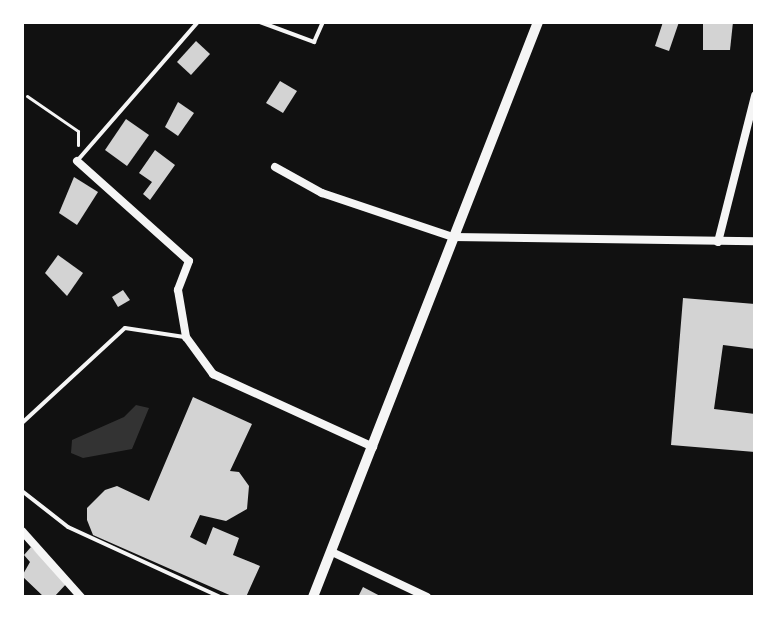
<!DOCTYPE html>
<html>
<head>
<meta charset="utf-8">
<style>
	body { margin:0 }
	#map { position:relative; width:777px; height:619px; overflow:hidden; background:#111; font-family:"Fira Sans",sans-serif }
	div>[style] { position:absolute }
	.water>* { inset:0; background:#333 }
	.building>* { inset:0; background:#d3d3d3 }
	.path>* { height:3px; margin:-1.5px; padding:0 1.5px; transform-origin:1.5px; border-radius:1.5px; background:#f5f5f5 }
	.service>* { height:4px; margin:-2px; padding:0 2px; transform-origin:2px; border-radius:2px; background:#f5f5f5 }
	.minor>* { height:8px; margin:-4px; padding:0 4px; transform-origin:4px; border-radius:4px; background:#f5f5f5 }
	.tertiary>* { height:10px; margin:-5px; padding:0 5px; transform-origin:5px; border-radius:5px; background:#f5f5f5 }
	span { translate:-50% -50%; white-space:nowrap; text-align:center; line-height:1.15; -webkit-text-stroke:8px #fff; paint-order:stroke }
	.frame { position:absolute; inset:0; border:24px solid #fff; pointer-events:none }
</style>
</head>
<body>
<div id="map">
	<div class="water">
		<div style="clip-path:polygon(136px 405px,149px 408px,132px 449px,83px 458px,71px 453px,72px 440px,124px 417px)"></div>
	</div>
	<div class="building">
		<div style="clip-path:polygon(663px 22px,679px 22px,669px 51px,655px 46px)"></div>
		<div style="clip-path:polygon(703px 22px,733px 22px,730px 50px,703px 50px)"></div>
		<div style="clip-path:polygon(196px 41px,210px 54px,191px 75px,177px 62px)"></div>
		<div style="clip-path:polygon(280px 81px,297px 91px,283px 113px,266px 103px)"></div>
		<div style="clip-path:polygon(178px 102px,194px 113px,178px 136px,165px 127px)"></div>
		<div style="clip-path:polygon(126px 119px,149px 135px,127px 166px,105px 150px)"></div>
		<div style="clip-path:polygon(155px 150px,175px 165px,150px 200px,143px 194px,152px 182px,139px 173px)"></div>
		<div style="clip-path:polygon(74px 177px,98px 192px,77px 225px,59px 213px)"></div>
		<div style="clip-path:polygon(58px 255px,83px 273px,67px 296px,45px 273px)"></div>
		<div style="clip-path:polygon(123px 290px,130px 300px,118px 307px,112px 297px)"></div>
		<div style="clip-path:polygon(683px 298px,755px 304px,755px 349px,723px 345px,714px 409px,755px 414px,755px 452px,671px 445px)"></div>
		<div style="clip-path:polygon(193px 397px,252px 424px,230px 471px,239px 472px,249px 486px,247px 509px,226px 521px,200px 515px,190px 537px,206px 545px,213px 527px,239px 538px,233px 555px,260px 566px,246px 597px,234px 597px,93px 535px,87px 520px,87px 508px,105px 490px,117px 486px,149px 501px)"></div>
		<div style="clip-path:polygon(31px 547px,68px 582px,54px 597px,44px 597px,22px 576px,30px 562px,24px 555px)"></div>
		<div style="clip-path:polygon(363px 587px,382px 597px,358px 597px)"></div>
	</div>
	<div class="path">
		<div style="left:27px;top:96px;width:62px;rotate:34.5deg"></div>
		<div style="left:78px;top:131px;width:14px;rotate:90deg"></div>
	</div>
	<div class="service">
		<div style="left:260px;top:22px;width:58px;rotate:20.3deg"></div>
		<div style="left:314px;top:42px;width:22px;rotate:-66deg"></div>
		<div style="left:77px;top:161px;width:184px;rotate:-49deg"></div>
		<div style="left:22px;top:423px;width:140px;rotate:-42.7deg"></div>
		<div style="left:125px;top:328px;width:60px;rotate:8.7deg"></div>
		<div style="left:22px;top:491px;width:58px;rotate:38deg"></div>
		<div style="left:68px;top:527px;width:167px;rotate:24.7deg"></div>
	</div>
	<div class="minor">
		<div style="left:77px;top:161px;width:150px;rotate:41.8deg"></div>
		<div style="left:189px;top:261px;width:31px;rotate:111deg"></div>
		<div style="left:178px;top:290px;width:48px;rotate:80.3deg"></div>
		<div style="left:186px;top:337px;width:46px;rotate:53.9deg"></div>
		<div style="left:213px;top:374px;width:176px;rotate:24.5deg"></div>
		<div style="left:275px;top:167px;width:54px;rotate:29deg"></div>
		<div style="left:322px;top:193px;width:138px;rotate:18.6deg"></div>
		<div style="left:453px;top:237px;width:302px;rotate:0.8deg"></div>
		<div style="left:718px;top:242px;width:151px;rotate:-75.8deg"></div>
		<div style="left:22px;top:531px;width:89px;rotate:48.2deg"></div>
		<div style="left:332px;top:552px;width:105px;rotate:25.3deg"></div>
	</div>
	<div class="tertiary">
		<div style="left:313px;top:597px;width:617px;rotate:-68.63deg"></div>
	</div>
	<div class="frame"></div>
</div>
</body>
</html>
